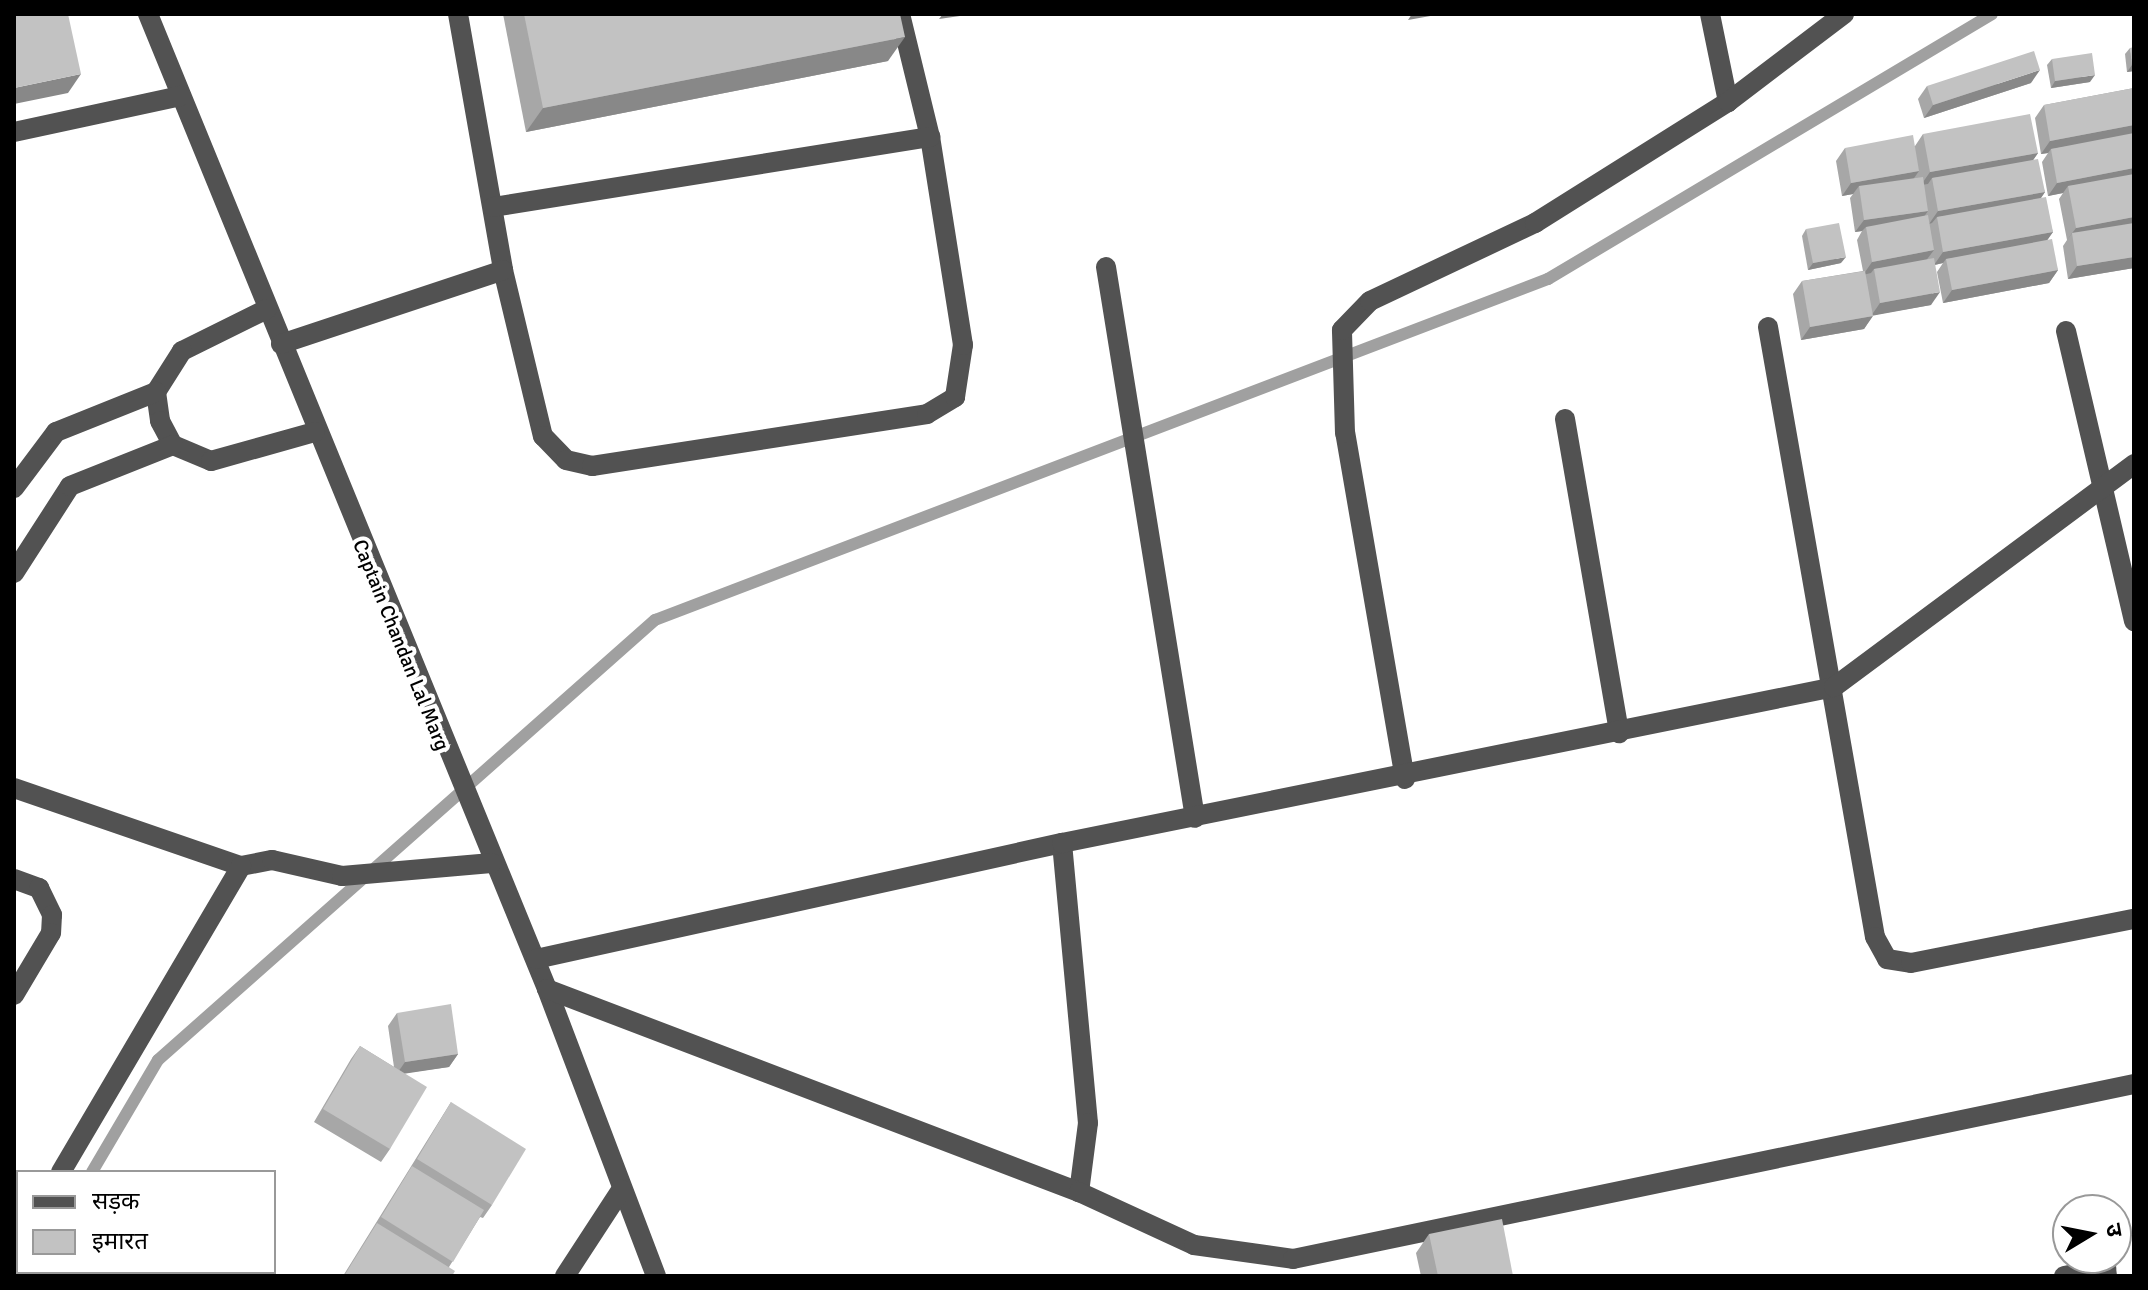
<!DOCTYPE html>
<html>
<head>
<meta charset="utf-8">
<style>
	body { margin:0 }
	#map { position:relative; width:2148px; height:1290px; overflow:hidden; background:#fff; font-family:Signika,"Noto Sans Devanagari",sans-serif }
	div>[style] { position:absolute }
	.stream>* { height:12px; margin:-6px; padding:0 6px; transform-origin:6px; border-radius:6px; background:#a0a0a0 }
	.minor>* { height:20px; margin:-10px; padding:0 10px; transform-origin:10px; border-radius:10px; background:#525252 }
	.wall>* { inset:0; background:#a7a7a7 }
	.shaded-wall>* { inset:0; background:#888 }
	.building>* { inset:0; background:#c2c2c2 }
	span { translate:-50% -50%; white-space:nowrap; text-align:center; line-height:1.15; -webkit-text-stroke:8px #fff; paint-order:stroke }
	.street-label { font-size:20px; color:#000 }
	.frame { position:absolute; inset:0; border:16px solid #000; pointer-events:none }
	.legend { position:absolute; left:16px; top:1170px; width:260px; height:104px; box-sizing:border-box; background:#fff; border:2px solid #999; margin:0; padding:10px 14px; list-style:none; font-size:24px; color:#000 }
	.legend li { display:flex; align-items:center; gap:16px; height:40px }
	.legend b { width:40px; border:2px solid #999 }
	.north { position:absolute; left:2052px; top:1194px; width:80px; height:80px; box-sizing:border-box; background:#fff; border:2px solid #999; border-radius:50%; rotate:80deg; font-size:22px; font-weight:700; line-height:32px; text-align:center; color:#000 }
	.north::after { content:''; display:block; margin:auto; width:28px; height:36px; background:#000; clip-path:polygon(50% 0,100% 100%,50% 72%,0 100%) }
</style>
</head>
<body>
<div id="map">
	<div class="stream">
		<div style="left:92px;top:1172px;width:130px;rotate:-59.5deg"></div>
		<div style="left:158px;top:1060px;width:664px;rotate:-41.52deg"></div>
		<div style="left:655px;top:620px;width:956px;rotate:-20.9deg"></div>
		<div style="left:1548px;top:279px;width:517px;rotate:-30.83deg"></div>
		<div style="left:30px;top:1276px;width:4px;rotate:-63deg"></div>
	</div>
	<div class="minor">
		<div style="left:148px;top:14px;width:1053px;rotate:67.74deg"></div>
		<div style="left:547px;top:989px;width:307px;rotate:69.2deg"></div>
		<div style="left:458px;top:14px;width:260px;rotate:80deg"></div>
		<div style="left:503px;top:270px;width:171px;rotate:76.5deg"></div>
		<div style="left:543px;top:436px;width:33px;rotate:46deg"></div>
		<div style="left:566px;top:460px;width:27px;rotate:13deg"></div>
		<div style="left:592px;top:466px;width:339px;rotate:-8.8deg"></div>
		<div style="left:927px;top:414px;width:33px;rotate:-31deg"></div>
		<div style="left:955px;top:397px;width:53px;rotate:-81.3deg"></div>
		<div style="left:963px;top:345px;width:211px;rotate:-99deg"></div>
		<div style="left:930px;top:137px;width:127px;rotate:-103.7deg"></div>
		<div style="left:1710px;top:14px;width:90px;rotate:78.4deg"></div>
		<div style="left:14px;top:132px;width:171px;rotate:-12.2deg"></div>
		<div style="left:493px;top:207px;width:443px;rotate:-9.1deg"></div>
		<div style="left:1106px;top:267px;width:558px;rotate:80.82deg"></div>
		<div style="left:267px;top:309px;width:95px;rotate:153.7deg"></div>
		<div style="left:182px;top:351px;width:49px;rotate:122.4deg"></div>
		<div style="left:156px;top:392px;width:29px;rotate:82deg"></div>
		<div style="left:160px;top:421px;width:27px;rotate:62deg"></div>
		<div style="left:173px;top:445px;width:41px;rotate:22.8deg"></div>
		<div style="left:211px;top:461px;width:108px;rotate:-15.6deg"></div>
		<div style="left:1768px;top:327px;width:619px;rotate:80.05deg"></div>
		<div style="left:1875px;top:937px;width:25px;rotate:61deg"></div>
		<div style="left:1887px;top:959px;width:24px;rotate:9deg"></div>
		<div style="left:1911px;top:963px;width:227px;rotate:-11.2deg"></div>
		<div style="left:2066px;top:331px;width:298px;rotate:76.8deg"></div>
		<div style="left:281px;top:344px;width:234px;rotate:-18.4deg"></div>
		<div style="left:1565px;top:419px;width:319px;rotate:80.2deg"></div>
		<div style="left:14px;top:488px;width:70px;rotate:-53.1deg"></div>
		<div style="left:56px;top:432px;width:108px;rotate:-21.8deg"></div>
		<div style="left:14px;top:573px;width:103px;rotate:-57.2deg"></div>
		<div style="left:70px;top:486px;width:111px;rotate:-21.7deg"></div>
		<div style="left:1405px;top:779px;width:351px;rotate:-99.8deg"></div>
		<div style="left:1345px;top:433px;width:103px;rotate:-91.7deg"></div>
		<div style="left:1342px;top:330px;width:40px;rotate:-46deg"></div>
		<div style="left:1370px;top:301px;width:183px;rotate:-25.3deg"></div>
		<div style="left:1535px;top:223px;width:228px;rotate:-32.1deg"></div>
		<div style="left:1728px;top:102px;width:146px;rotate:-37.2deg"></div>
		<div style="left:14px;top:788px;width:240px;rotate:19deg"></div>
		<div style="left:241px;top:866px;width:32px;rotate:-11deg"></div>
		<div style="left:272px;top:860px;width:72px;rotate:12.9deg"></div>
		<div style="left:342px;top:876px;width:150px;rotate:-5deg"></div>
		<div style="left:1062px;top:843px;width:281px;rotate:84.7deg"></div>
		<div style="left:1088px;top:1123px;width:70px;rotate:97.4deg"></div>
		<div style="left:14px;top:879px;width:27px;rotate:20deg"></div>
		<div style="left:39px;top:888px;width:30px;rotate:64deg"></div>
		<div style="left:52px;top:915px;width:18px;rotate:93deg"></div>
		<div style="left:51px;top:933px;width:72px;rotate:120.8deg"></div>
		<div style="left:536px;top:959px;width:539px;rotate:-12.44deg"></div>
		<div style="left:1062px;top:843px;width:788px;rotate:-11.42deg"></div>
		<div style="left:1834px;top:687px;width:374px;rotate:-36.6deg"></div>
		<div style="left:547px;top:989px;width:569px;rotate:20.89deg"></div>
		<div style="left:1079px;top:1192px;width:127px;rotate:24.7deg"></div>
		<div style="left:1194px;top:1245px;width:100px;rotate:8deg"></div>
		<div style="left:1293px;top:1259px;width:859px;rotate:-11.75deg"></div>
		<div style="left:61px;top:1172px;width:355px;rotate:-59.5deg"></div>
		<div style="left:14px;top:1252px;width:8px;rotate:-60deg"></div>
		<div style="left:123px;top:1276px;width:5px;rotate:-53deg"></div>
		<div style="left:565px;top:1276px;width:103px;rotate:-56.9deg"></div>
		<div style="left:2064px;top:1276px;width:43px;rotate:-10.8deg"></div>
		<div style="left:2106px;top:1268px;width:8px;rotate:83deg"></div>
	</div>
	<div class="wall">
		<div style="clip-path:polygon(503px 14px,900px 14px,888px 61px,526px 132px)"></div>
		<div style="clip-path:polygon(2130px 48px,2134px 71px,2127px 72px,2125px 54px)"></div>
		<div style="clip-path:polygon(2052px 59px,2090px 82px,2051px 88px,2047px 65px)"></div>
		<div style="clip-path:polygon(2031px 83px,1924px 118px,1918px 99px,1927px 86px)"></div>
		<div style="clip-path:polygon(2134px 88px,2134px 268px,2068px 279px,2063px 246px,2067px 240px,2059px 199px,2063px 193px,2048px 196px,2042px 162px,2048px 153px,2041px 154px,2035px 118px,2044px 105px)"></div>
		<div style="clip-path:polygon(1923px 134px,2038px 153px,2033px 160px,2045px 192px,2041px 198px,2053px 232px,2046px 240px,2058px 270px,2049px 283px,1943px 303px,1937px 272px,1943px 263px,1935px 265px,1931px 305px,1873px 315px,1864px 329px,1801px 340px,1793px 294px,1802px 281px,1863px 271px,1857px 240px,1862px 231px,1855px 232px,1850px 198px,1853px 194px,1842px 196px,1836px 161px,1845px 148px,1915px 146px)"></div>
		<div style="clip-path:polygon(1806px 229px,1841px 263px,1808px 270px,1802px 236px)"></div>
		<div style="clip-path:polygon(397px 1013px,458px 1054px,449px 1067px,405px 1073px,390px 1149px,381px 1162px,314px 1122px,351px 1059px,360px 1046px,394px 1067px,388px 1026px)"></div>
		<div style="clip-path:polygon(451px 1102px,492px 1205px,483px 1218px,480px 1217px,449px 1267px,452px 1276px,343px 1276px)"></div>
		<div style="clip-path:polygon(1429px 1234px,1513px 1276px,1421px 1276px,1416px 1253px)"></div>
	</div>
	<div class="shaded-wall">
		<div style="clip-path:polygon(943px 14px,961px 14px,960px 16px,939px 19px)"></div>
		<div style="clip-path:polygon(1412px 14px,1437px 14px,1436px 15px,1408px 20px)"></div>
		<div style="clip-path:polygon(905px 37px,888px 61px,526px 132px,543px 108px)"></div>
		<div style="clip-path:polygon(2132px 65px,2134px 65px,2134px 71px,2127px 72px)"></div>
		<div style="clip-path:polygon(2040px 70px,2031px 83px,1924px 118px,1933px 105px)"></div>
		<div style="clip-path:polygon(81px 74px,68px 93px,14px 104px,14px 88px)"></div>
		<div style="clip-path:polygon(2095px 75px,2090px 82px,2051px 88px,2055px 81px)"></div>
		<div style="clip-path:polygon(2134px 125px,2134px 136px,2051px 149px,2048px 153px,2041px 154px,2050px 141px)"></div>
		<div style="clip-path:polygon(2038px 153px,2029px 166px,1932px 178px,1928px 184px,1921px 185px,1930px 172px)"></div>
		<div style="clip-path:polygon(2134px 168px,2134px 179px,2068px 186px,2063px 193px,2048px 196px,2057px 183px)"></div>
		<div style="clip-path:polygon(1919px 171px,1910px 184px,1859px 186px,1853px 194px,1842px 196px,1851px 183px)"></div>
		<div style="clip-path:polygon(2045px 192px,2036px 205px,1937px 217px,1932px 223px,1929px 224px,1938px 211px)"></div>
		<div style="clip-path:polygon(1928px 211px,1919px 224px,1866px 227px,1862px 231px,1855px 232px,1864px 220px)"></div>
		<div style="clip-path:polygon(2134px 217px,2134px 228px,2072px 233px,2067px 240px,2076px 228px)"></div>
		<div style="clip-path:polygon(2053px 232px,2044px 245px,1946px 259px,1943px 263px,1934px 265px,1943px 252px)"></div>
		<div style="clip-path:polygon(1934px 250px,1925px 262px,1874px 269px,1871px 273px,1863px 275px,1872px 262px)"></div>
		<div style="clip-path:polygon(1846px 257px,1841px 263px,1808px 270px,1813px 263px)"></div>
		<div style="clip-path:polygon(2134px 257px,2134px 268px,2068px 279px,2077px 266px)"></div>
		<div style="clip-path:polygon(2058px 270px,2049px 283px,1943px 303px,1952px 290px)"></div>
		<div style="clip-path:polygon(1940px 292px,1931px 305px,1871px 316px,1880px 303px)"></div>
		<div style="clip-path:polygon(1873px 316px,1864px 329px,1801px 340px,1810px 327px)"></div>
		<div style="clip-path:polygon(458px 1054px,449px 1067px,396px 1075px,405px 1062px)"></div>
	</div>
	<div class="building">
		<div style="clip-path:polygon(14px 14px,68px 14px,81px 74px,14px 88px)"></div>
		<div style="clip-path:polygon(524px 14px,900px 14px,905px 37px,543px 108px)"></div>
		<div style="clip-path:polygon(2134px 47px,2134px 65px,2132px 65px,2130px 48px)"></div>
		<div style="clip-path:polygon(2034px 51px,2040px 70px,1933px 105px,1927px 86px)"></div>
		<div style="clip-path:polygon(2092px 53px,2095px 75px,2055px 81px,2052px 59px)"></div>
		<div style="clip-path:polygon(2134px 88px,2134px 125px,2050px 141px,2044px 105px)"></div>
		<div style="clip-path:polygon(2030px 114px,2038px 153px,1930px 172px,1923px 134px)"></div>
		<div style="clip-path:polygon(2134px 133px,2134px 168px,2057px 183px,2051px 149px)"></div>
		<div style="clip-path:polygon(1913px 135px,1919px 171px,1851px 183px,1845px 148px)"></div>
		<div style="clip-path:polygon(2038px 159px,2045px 192px,1938px 211px,1932px 178px)"></div>
		<div style="clip-path:polygon(2134px 174px,2134px 217px,2076px 228px,2068px 186px)"></div>
		<div style="clip-path:polygon(1923px 177px,1928px 211px,1864px 220px,1859px 186px)"></div>
		<div style="clip-path:polygon(2046px 197px,2053px 232px,1943px 252px,1937px 217px)"></div>
		<div style="clip-path:polygon(1928px 215px,1934px 250px,1872px 262px,1866px 227px)"></div>
		<div style="clip-path:polygon(1839px 223px,1846px 257px,1813px 263px,1806px 229px)"></div>
		<div style="clip-path:polygon(2134px 223px,2134px 257px,2077px 266px,2072px 233px)"></div>
		<div style="clip-path:polygon(2052px 239px,2058px 270px,1952px 290px,1946px 259px)"></div>
		<div style="clip-path:polygon(1934px 258px,1940px 292px,1880px 303px,1874px 269px)"></div>
		<div style="clip-path:polygon(1865px 271px,1873px 316px,1810px 327px,1802px 281px)"></div>
		<div style="clip-path:polygon(451px 1004px,458px 1054px,405px 1062px,397px 1013px)"></div>
		<div style="clip-path:polygon(360px 1046px,427px 1087px,390px 1149px,323px 1109px)"></div>
		<div style="clip-path:polygon(451px 1102px,526px 1149px,492px 1205px,417px 1159px)"></div>
		<div style="clip-path:polygon(412px 1166px,484px 1210px,453px 1262px,381px 1217px)"></div>
		<div style="clip-path:polygon(1502px 1219px,1513px 1276px,1438px 1276px,1429px 1234px)"></div>
		<div style="clip-path:polygon(377px 1223px,455px 1271px,452px 1276px,344px 1276px)"></div>
	</div>
	<div class="street-label">
		<span style="left:401px;top:645px;rotate:68deg">Captain Chandan Lal Marg</span>
	</div>
	<div class="frame"></div>
	<ul class="legend">
	<li><b style="height:10px;background:#525252"></b>सड़क</li>
	<li><b style="height:22px;background:#c2c2c2"></b>इमारत</li>
	</ul>
	<div class="north">उ</div>
</div>
</body>
</html>
